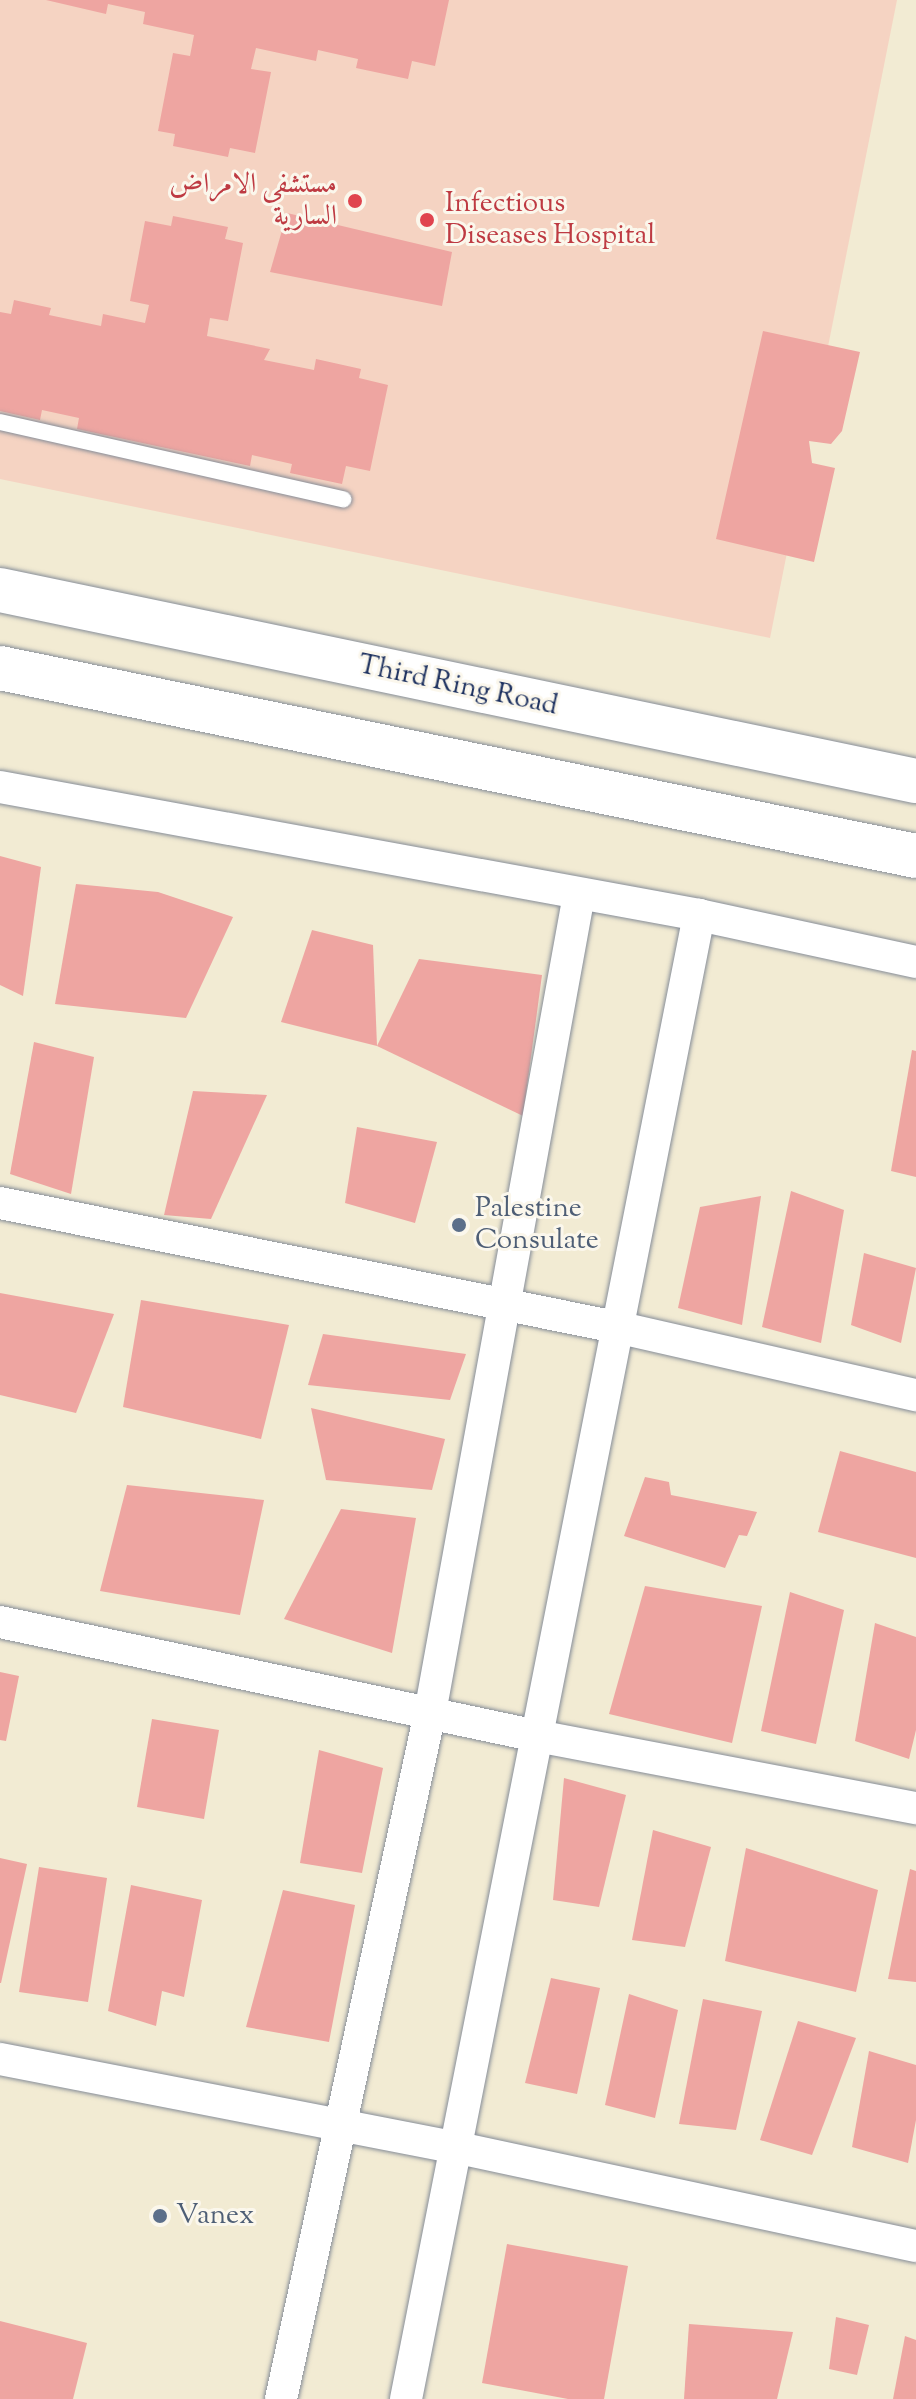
<!DOCTYPE html>
<html>
<head>
<meta charset="utf-8">
<style>
	body { margin:0 }
	#map { position:relative; width:916px; height:2399px; overflow:hidden; background:#f2ebd3; font-family:"Sorts Mill Goudy",Amiri,serif }
	div>[style] { position:absolute }
	.built>* { inset:0; background:#f5d3c2 }
	.building>* { inset:0; background:#eea5a1 }
	.roads { filter:drop-shadow(0 0 2px #868d98) drop-shadow(0 0 2px #868d98) }
	.service>* { height:16px; margin:-8px; padding:0 8px; transform-origin:8px; border-radius:8px; background:#fff }
	.minor>* { height:32px; margin:-16px; padding:0 16px; transform-origin:16px; border-radius:16px; background:#fff }
	.trunk>* { height:44px; margin:-22px; padding:0 22px; transform-origin:22px; border-radius:22px; background:#fff }
	.dots>* { width:22px; height:22px; translate:-50% -50%; box-sizing:border-box; border:4px solid #fbf7ec; border-radius:50% }
	span { translate:-50% -50%; white-space:nowrap; text-align:center; line-height:1.15; -webkit-text-stroke:6px #fbf7ec; paint-order:stroke }
	.health-label { font-size:28px; color:#be3a42 }
	.right { translate:-100% -50%; text-align:right }
	.left { translate:0 -50%; text-align:left }
	.street-label { font-size:28px; color:#1b2f5e }
	.service-label { font-size:28px; color:#4e5e75 }
</style>
</head>
<body>
<div id="map">
	<div class="built">
		<div style="clip-path:polygon(0 0,897px 0,770px 638px,0 479px)"></div>
	</div>
	<div class="building">
		<div style="clip-path:polygon(46px 0,449px 0,435px 66px,412px 61px,408px 79px,356px 68px,358px 59px,318px 50px,316px 61px,256px 48px,251px 69px,271px 72px,255px 153px,230px 148px,228px 157px,173px 146px,175px 134px,158px 131px,173px 53px,190px 56px,194px 35px,143px 24px,145px 12px,108px 4px,106px 14px)"></div>
		<div style="clip-path:polygon(287px 213px,452px 252px,442px 306px,270px 272px)"></div>
		<div style="clip-path:polygon(173px 216px,228px 227px,225px 239px,243px 243px,228px 321px,210px 318px,207px 336px,270px 349px,264px 360px,314px 370px,316px 359px,361px 369px,359px 378px,388px 385px,370px 471px,346px 466px,342px 484px,290px 473px,292px 464px,252px 455px,250px 466px,77px 429px,79px 418px,42px 410px,40px 420px,0 411px,0 312px,11px 314px,14px 300px,51px 308px,49px 315px,101px 326px,103px 314px,145px 323px,149px 305px,130px 301px,145px 221px,171px 226px)"></div>
		<div style="clip-path:polygon(763px 331px,860px 352px,842px 431px,831px 444px,809px 441px,812px 463px,835px 468px,814px 562px,716px 539px)"></div>
		<div style="clip-path:polygon(0 856px,41px 867px,23px 996px,0 985px)"></div>
		<div style="clip-path:polygon(76px 884px,158px 892px,233px 917px,186px 1018px,55px 1004px)"></div>
		<div style="clip-path:polygon(312px 930px,373px 945px,377px 1046px,281px 1022px)"></div>
		<div style="clip-path:polygon(419px 959px,542px 975px,523px 1116px,377px 1046px)"></div>
		<div style="clip-path:polygon(34px 1042px,94px 1057px,71px 1194px,10px 1174px)"></div>
		<div style="clip-path:polygon(912px 1050px,916px 1051px,916px 1177px,891px 1171px)"></div>
		<div style="clip-path:polygon(193px 1091px,267px 1095px,211px 1219px,164px 1215px)"></div>
		<div style="clip-path:polygon(357px 1127px,437px 1142px,415px 1223px,345px 1203px)"></div>
		<div style="clip-path:polygon(791px 1191px,844px 1210px,821px 1343px,762px 1327px)"></div>
		<div style="clip-path:polygon(761px 1196px,742px 1325px,678px 1308px,700px 1207px)"></div>
		<div style="clip-path:polygon(864px 1253px,916px 1268px,901px 1343px,851px 1325px)"></div>
		<div style="clip-path:polygon(0 1293px,114px 1314px,76px 1413px,0 1395px)"></div>
		<div style="clip-path:polygon(141px 1300px,289px 1325px,261px 1439px,123px 1407px)"></div>
		<div style="clip-path:polygon(323px 1334px,466px 1354px,450px 1400px,308px 1385px)"></div>
		<div style="clip-path:polygon(311px 1408px,445px 1439px,432px 1490px,326px 1480px)"></div>
		<div style="clip-path:polygon(840px 1451px,916px 1472px,916px 1558px,818px 1532px)"></div>
		<div style="clip-path:polygon(645px 1477px,669px 1482px,671px 1495px,757px 1512px,747px 1536px,739px 1535px,725px 1568px,624px 1536px)"></div>
		<div style="clip-path:polygon(127px 1485px,264px 1500px,240px 1615px,100px 1591px)"></div>
		<div style="clip-path:polygon(341px 1509px,416px 1518px,392px 1653px,284px 1619px)"></div>
		<div style="clip-path:polygon(645px 1586px,762px 1606px,732px 1743px,609px 1714px)"></div>
		<div style="clip-path:polygon(790px 1592px,844px 1610px,816px 1744px,761px 1731px)"></div>
		<div style="clip-path:polygon(875px 1623px,916px 1637px,916px 1730px,909px 1759px,855px 1741px)"></div>
		<div style="clip-path:polygon(0 1672px,19px 1676px,6px 1741px,0 1740px)"></div>
		<div style="clip-path:polygon(152px 1719px,219px 1730px,204px 1819px,137px 1807px)"></div>
		<div style="clip-path:polygon(319px 1750px,383px 1768px,362px 1873px,300px 1863px)"></div>
		<div style="clip-path:polygon(564px 1778px,626px 1795px,599px 1907px,553px 1900px)"></div>
		<div style="clip-path:polygon(653px 1830px,711px 1847px,685px 1947px,632px 1940px)"></div>
		<div style="clip-path:polygon(746px 1848px,878px 1890px,856px 1992px,725px 1961px)"></div>
		<div style="clip-path:polygon(0 1858px,27px 1864px,1px 1983px,0 1983px)"></div>
		<div style="clip-path:polygon(39px 1867px,107px 1878px,88px 2002px,19px 1992px)"></div>
		<div style="clip-path:polygon(910px 1869px,916px 1871px,916px 1982px,888px 1979px)"></div>
		<div style="clip-path:polygon(131px 1885px,202px 1900px,184px 1997px,162px 1991px,156px 2026px,108px 2011px)"></div>
		<div style="clip-path:polygon(283px 1890px,355px 1905px,329px 2042px,246px 2027px)"></div>
		<div style="clip-path:polygon(551px 1978px,600px 1988px,577px 2094px,525px 2083px)"></div>
		<div style="clip-path:polygon(629px 1994px,678px 2010px,655px 2118px,605px 2105px)"></div>
		<div style="clip-path:polygon(703px 1999px,762px 2011px,736px 2130px,679px 2124px)"></div>
		<div style="clip-path:polygon(798px 2021px,856px 2038px,812px 2155px,760px 2140px)"></div>
		<div style="clip-path:polygon(869px 2051px,916px 2065px,916px 2120px,908px 2163px,852px 2147px)"></div>
		<div style="clip-path:polygon(507px 2244px,628px 2266px,604px 2399px,568px 2399px,482px 2383px)"></div>
		<div style="clip-path:polygon(836px 2317px,869px 2325px,857px 2375px,829px 2369px)"></div>
		<div style="clip-path:polygon(0 2321px,87px 2343px,73px 2399px,0 2399px)"></div>
		<div style="clip-path:polygon(689px 2324px,793px 2332px,777px 2399px,684px 2399px)"></div>
		<div style="clip-path:polygon(905px 2336px,916px 2340px,916px 2399px,893px 2399px)"></div>
	</div>
	<div class="roads">
		<div class="service">
			<div style="left:0;top:422px;width:352px;rotate:12.7deg"></div>
		</div>
		<div class="minor">
			<div style="left:0;top:787px;width:711px;rotate:10.38deg"></div>
			<div style="left:699px;top:915px;width:222px;rotate:12.2deg"></div>
			<div style="left:0;top:1203px;width:628px;rotate:11.38deg"></div>
			<div style="left:616px;top:1327px;width:308px;rotate:12.8deg"></div>
			<div style="left:0;top:1622px;width:549px;rotate:11.99deg"></div>
			<div style="left:537px;top:1736px;width:386px;rotate:10.8deg"></div>
			<div style="left:0;top:2059px;width:462px;rotate:11deg"></div>
			<div style="left:454px;top:2147px;width:472px;rotate:12.1deg"></div>
			<div style="left:281px;top:2399px;width:702px;rotate:-77.75deg"></div>
			<div style="left:430px;top:1713px;width:831px;rotate:-79.68deg"></div>
			<div style="left:406px;top:2399px;width:1513px;rotate:-78.83deg"></div>
		</div>
		<div class="trunk">
			<div style="left:0;top:590px;width:936px;rotate:11.78deg"></div>
			<div style="left:0;top:668px;width:935px;rotate:11.6deg"></div>
		</div>
	</div>
	<div class="dots">
		<div style="left:355px;top:201px;background:#e0444e"></div>
		<div style="left:427px;top:220px;background:#e0444e"></div>
		<div style="left:459px;top:1225px;background:#5c6f8a"></div>
		<div style="left:160px;top:2216px;background:#5c6f8a"></div>
	</div>
	<div class="health-label">
		<span class="right" style="left:337px;top:201px">مستشفى الامراض<br>السارية</span>
		<span class="left" style="left:445px;top:220px">Infectious<br>Diseases Hospital</span>
	</div>
	<div class="street-label">
		<span style="left:458px;top:686px;rotate:12deg">Third Ring Road</span>
	</div>
	<div class="service-label">
		<span class="left" style="left:475px;top:1225px">Palestine<br>Consulate</span>
		<span class="left" style="left:176px;top:2216px">Vanex</span>
	</div>
</div>
</body>
</html>
